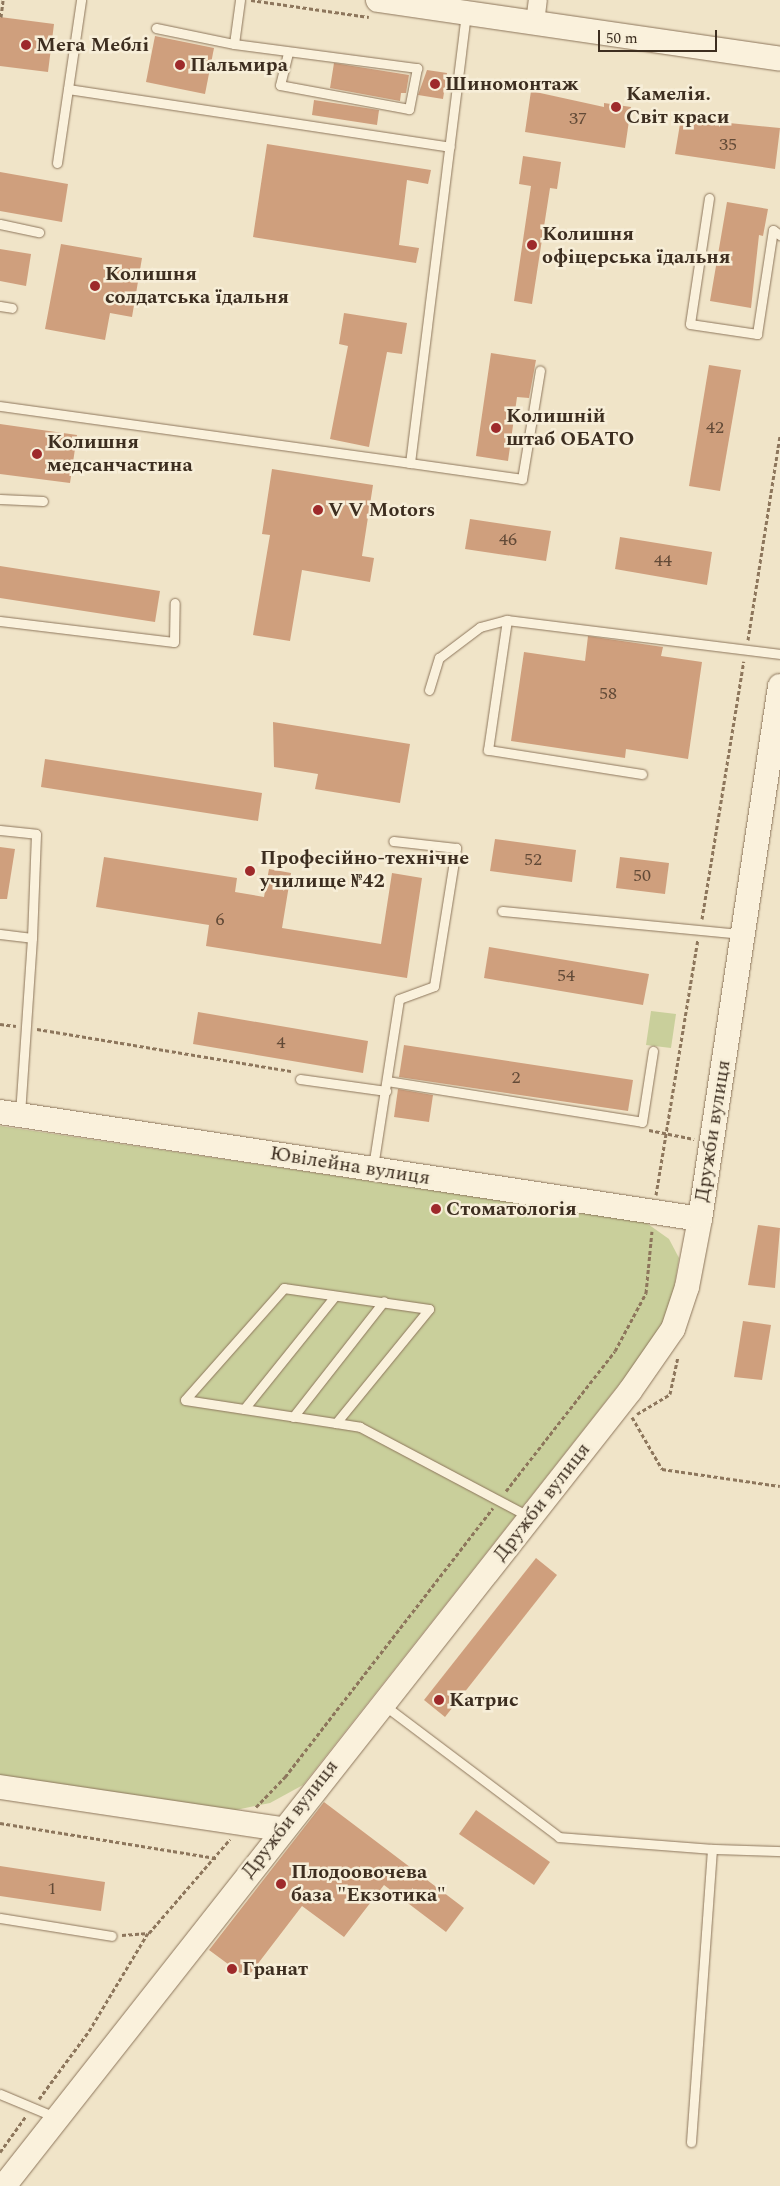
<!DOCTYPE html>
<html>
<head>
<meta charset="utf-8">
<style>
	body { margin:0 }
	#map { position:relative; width:780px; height:2186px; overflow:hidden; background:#f0e4c8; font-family:Spectral,serif }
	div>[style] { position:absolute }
	.green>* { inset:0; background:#c9cf9b }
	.building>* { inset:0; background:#cf9f7d }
	.path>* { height:3px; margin-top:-1.5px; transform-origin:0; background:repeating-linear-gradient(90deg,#8d765c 0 4px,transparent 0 6.5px) }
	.roads { filter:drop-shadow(0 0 1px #8d765c) drop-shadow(0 0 1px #8d765c) }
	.lane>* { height:9px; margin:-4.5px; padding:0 4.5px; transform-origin:4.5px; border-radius:4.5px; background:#faf1dc }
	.street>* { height:18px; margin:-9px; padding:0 9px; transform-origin:9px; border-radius:9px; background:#faf1dc }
	.secondary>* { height:24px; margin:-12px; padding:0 12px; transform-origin:12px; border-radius:12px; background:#faf1dc }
	.dots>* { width:14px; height:14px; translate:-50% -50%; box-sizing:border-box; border:2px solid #f7eed8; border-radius:50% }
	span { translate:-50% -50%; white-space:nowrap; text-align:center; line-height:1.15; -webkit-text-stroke:5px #f7eed8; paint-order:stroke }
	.number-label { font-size:18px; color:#624a37 }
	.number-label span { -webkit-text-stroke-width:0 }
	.poi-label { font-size:20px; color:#3d2e20; font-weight:700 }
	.left { translate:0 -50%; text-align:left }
	.street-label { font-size:20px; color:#3d2e20 }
	.scale { position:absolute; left:598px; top:30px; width:119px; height:22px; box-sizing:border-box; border:2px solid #3d2e20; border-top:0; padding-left:6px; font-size:15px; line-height:18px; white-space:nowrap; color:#3d2e20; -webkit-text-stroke:4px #f7eed8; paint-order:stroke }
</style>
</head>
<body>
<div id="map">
	<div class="green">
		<div style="clip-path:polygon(651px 1011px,676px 1014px,671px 1048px,646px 1045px)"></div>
		<div style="clip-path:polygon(0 1126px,645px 1222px,669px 1239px,679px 1258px,671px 1307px,651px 1344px,303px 1785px,270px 1803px,231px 1811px,0 1776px)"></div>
	</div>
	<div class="building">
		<div style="clip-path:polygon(0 17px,54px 24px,48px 72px,0 66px)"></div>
		<div style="clip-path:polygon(155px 36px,214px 48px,205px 94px,146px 82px)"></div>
		<div style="clip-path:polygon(334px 63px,409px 75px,406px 93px,401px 93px,400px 101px,330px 88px)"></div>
		<div style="clip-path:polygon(427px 70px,447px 73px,443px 99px,418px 95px)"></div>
		<div style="clip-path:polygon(531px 91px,604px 107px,604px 103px,631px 107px,625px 148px,525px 132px)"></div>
		<div style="clip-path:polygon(314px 100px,379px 110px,377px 125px,312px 115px)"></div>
		<div style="clip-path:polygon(682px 112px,709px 117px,709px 121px,780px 128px,775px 169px,675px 154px)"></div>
		<div style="clip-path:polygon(267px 144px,431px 170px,428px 184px,407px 180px,399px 245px,419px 248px,416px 263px,253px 237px)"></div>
		<div style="clip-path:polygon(523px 156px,561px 162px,557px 189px,550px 188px,532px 304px,514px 301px,531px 186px,519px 184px)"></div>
		<div style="clip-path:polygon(0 172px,68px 184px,62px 222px,0 211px)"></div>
		<div style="clip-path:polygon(727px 202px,768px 209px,763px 236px,759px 235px,751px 308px,710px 301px)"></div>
		<div style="clip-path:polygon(61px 244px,142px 258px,132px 317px,110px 313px,105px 340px,45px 329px)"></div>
		<div style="clip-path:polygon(0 249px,31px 254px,26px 286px,0 281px)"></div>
		<div style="clip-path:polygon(344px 313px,407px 323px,402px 354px,387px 352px,369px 447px,330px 439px,348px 346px,339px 344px)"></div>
		<div style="clip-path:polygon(491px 353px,536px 360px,529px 398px,517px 397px,508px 461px,476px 456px)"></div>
		<div style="clip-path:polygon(709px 365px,741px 370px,720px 491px,689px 486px)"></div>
		<div style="clip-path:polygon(0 424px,77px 435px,70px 483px,0 474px)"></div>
		<div style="clip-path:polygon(272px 469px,373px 485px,362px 556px,374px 558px,370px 582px,302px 570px,290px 641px,253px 635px,270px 535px,262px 534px)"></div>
		<div style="clip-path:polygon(470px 519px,551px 531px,546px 561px,465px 549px)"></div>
		<div style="clip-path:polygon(620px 537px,712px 552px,707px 585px,615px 569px)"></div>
		<div style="clip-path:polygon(0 566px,160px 591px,155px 622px,0 598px)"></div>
		<div style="clip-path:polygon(588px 636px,663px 647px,661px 656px,702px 662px,688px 759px,626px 749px,625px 758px,511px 741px,524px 652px,585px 661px)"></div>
		<div style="clip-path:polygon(273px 722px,410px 744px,400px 803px,315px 789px,318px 774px,274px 767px)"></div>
		<div style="clip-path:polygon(45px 759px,262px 793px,258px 821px,41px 787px)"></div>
		<div style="clip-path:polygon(495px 839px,576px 850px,572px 882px,490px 871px)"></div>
		<div style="clip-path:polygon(0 847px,15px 849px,7px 899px,0 899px)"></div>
		<div style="clip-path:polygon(104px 857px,237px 878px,235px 892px,264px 897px,269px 869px,291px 873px,282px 928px,381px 944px,392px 873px,422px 878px,407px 978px,206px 946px,209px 925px,96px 907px)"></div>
		<div style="clip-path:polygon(620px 857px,669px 863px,665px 894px,616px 888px)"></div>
		<div style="clip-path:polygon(489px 947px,649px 974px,643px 1005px,484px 978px)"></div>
		<div style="clip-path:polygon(198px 1012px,368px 1041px,363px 1073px,193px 1044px)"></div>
		<div style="clip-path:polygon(404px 1045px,633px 1080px,628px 1111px,399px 1077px)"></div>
		<div style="clip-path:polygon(398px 1089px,433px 1095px,429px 1122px,394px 1117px)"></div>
		<div style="clip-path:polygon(758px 1225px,780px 1228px,775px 1288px,748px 1285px)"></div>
		<div style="clip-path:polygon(743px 1321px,771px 1325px,762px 1380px,734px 1377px)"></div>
		<div style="clip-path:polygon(536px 1558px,557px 1575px,445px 1717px,424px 1700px)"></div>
		<div style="clip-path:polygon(324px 1802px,464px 1908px,446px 1932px,384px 1885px,344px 1937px,302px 1906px,247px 1978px,209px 1950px)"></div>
		<div style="clip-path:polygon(476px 1810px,550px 1862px,534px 1885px,459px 1834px)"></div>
		<div style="clip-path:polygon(0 1866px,105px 1882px,101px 1911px,0 1896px)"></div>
	</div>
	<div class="path">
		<div style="left:251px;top:0;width:119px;rotate:8.2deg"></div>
		<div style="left:1px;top:17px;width:17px;rotate:-83deg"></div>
		<div style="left:748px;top:640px;width:207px;rotate:-81.1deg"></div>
		<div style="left:702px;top:919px;width:261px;rotate:-80.8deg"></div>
		<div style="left:0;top:1024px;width:16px;rotate:7deg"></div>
		<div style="left:37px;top:1029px;width:258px;rotate:9.4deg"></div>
		<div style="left:649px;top:1130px;width:46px;rotate:11.3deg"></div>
		<div style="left:656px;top:1195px;width:259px;rotate:-80.7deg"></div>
		<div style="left:637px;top:1414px;width:39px;rotate:-31deg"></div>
		<div style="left:670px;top:1394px;width:38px;rotate:-78deg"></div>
		<div style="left:632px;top:1417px;width:60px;rotate:60deg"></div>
		<div style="left:662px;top:1469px;width:119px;rotate:8.2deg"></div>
		<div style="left:506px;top:1491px;width:177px;rotate:-52.1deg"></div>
		<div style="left:615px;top:1351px;width:66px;rotate:-61.9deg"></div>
		<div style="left:646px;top:1293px;width:62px;rotate:-84.5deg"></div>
		<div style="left:256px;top:1807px;width:42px;rotate:-46deg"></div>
		<div style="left:285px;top:1777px;width:340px;rotate:-52.3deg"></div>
		<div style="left:0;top:1823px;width:220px;rotate:9.2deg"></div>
		<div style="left:122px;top:1935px;width:27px;rotate:-4deg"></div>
		<div style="left:149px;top:1933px;width:124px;rotate:-49.2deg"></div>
		<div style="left:39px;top:2099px;width:84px;rotate:-53.7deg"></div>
		<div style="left:89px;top:2031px;width:114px;rotate:-59deg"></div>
		<div style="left:0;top:2152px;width:44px;rotate:-54.2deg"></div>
	</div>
	<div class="roads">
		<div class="lane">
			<div style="left:240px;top:0;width:44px;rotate:97.8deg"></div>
			<div style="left:234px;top:44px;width:185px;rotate:7.5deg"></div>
			<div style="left:417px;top:68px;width:42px;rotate:101deg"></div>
			<div style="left:409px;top:109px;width:131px;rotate:-169.5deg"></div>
			<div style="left:280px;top:85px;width:33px;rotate:-76deg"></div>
			<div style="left:156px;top:28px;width:80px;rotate:11.6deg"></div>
			<div style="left:68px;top:89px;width:386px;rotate:8.6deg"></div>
			<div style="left:57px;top:163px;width:165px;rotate:-81.6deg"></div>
			<div style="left:709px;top:198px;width:127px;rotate:98.6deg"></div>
			<div style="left:690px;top:324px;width:68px;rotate:8.5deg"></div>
			<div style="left:757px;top:334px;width:105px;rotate:-81.3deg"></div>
			<div style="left:773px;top:230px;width:9px;rotate:36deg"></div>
			<div style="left:0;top:224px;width:40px;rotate:12deg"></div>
			<div style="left:0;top:306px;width:12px;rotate:9deg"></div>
			<div style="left:0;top:406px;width:414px;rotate:7.9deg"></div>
			<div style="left:410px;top:463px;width:453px;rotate:-82.9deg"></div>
			<div style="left:410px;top:463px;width:113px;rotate:8.1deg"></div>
			<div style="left:522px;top:479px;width:110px;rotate:-80.6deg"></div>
			<div style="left:0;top:499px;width:43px;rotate:2.7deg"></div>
			<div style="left:0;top:621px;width:175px;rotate:6.9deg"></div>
			<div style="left:174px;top:642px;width:39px;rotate:-89deg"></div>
			<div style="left:429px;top:690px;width:34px;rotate:-73deg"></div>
			<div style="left:439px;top:658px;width:51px;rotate:-37.1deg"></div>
			<div style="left:480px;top:627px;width:28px;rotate:-15deg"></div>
			<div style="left:642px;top:774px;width:156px;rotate:-171.1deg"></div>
			<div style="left:488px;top:750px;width:131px;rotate:-81.7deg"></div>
			<div style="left:507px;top:620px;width:275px;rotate:7.1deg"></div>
			<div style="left:0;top:830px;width:36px;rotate:6deg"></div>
			<div style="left:36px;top:834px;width:104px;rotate:92.2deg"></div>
			<div style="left:502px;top:911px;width:242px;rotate:5.5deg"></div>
			<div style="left:0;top:934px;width:32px;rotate:7deg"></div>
			<div style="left:32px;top:938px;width:177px;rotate:93.9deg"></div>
			<div style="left:300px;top:1079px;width:87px;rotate:7.9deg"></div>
			<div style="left:387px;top:1081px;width:258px;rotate:9.1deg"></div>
			<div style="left:642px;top:1122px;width:72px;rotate:-81.2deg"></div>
			<div style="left:373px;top:1167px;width:170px;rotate:-81.2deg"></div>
			<div style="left:399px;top:999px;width:37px;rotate:-20deg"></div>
			<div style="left:434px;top:986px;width:140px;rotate:-80.9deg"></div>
			<div style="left:456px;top:848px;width:63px;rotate:-173.7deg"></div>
			<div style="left:244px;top:1409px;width:145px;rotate:-51.2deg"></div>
			<div style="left:293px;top:1417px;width:147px;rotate:-51.9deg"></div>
			<div style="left:336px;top:1423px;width:147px;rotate:-50.8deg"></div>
			<div style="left:429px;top:1309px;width:147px;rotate:-171.8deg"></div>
			<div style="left:284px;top:1288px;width:149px;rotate:131.5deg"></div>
			<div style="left:185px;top:1400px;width:153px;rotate:8.7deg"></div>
			<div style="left:336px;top:1423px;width:24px;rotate:9deg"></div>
			<div style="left:360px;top:1427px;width:192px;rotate:27.9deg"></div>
			<div style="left:384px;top:1705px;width:219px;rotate:37deg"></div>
			<div style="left:559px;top:1837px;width:153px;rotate:4.5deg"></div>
			<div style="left:712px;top:1849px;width:294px;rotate:94.1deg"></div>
			<div style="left:712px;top:1849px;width:68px;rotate:1.7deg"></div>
			<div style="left:0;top:1918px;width:113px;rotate:9.1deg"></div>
			<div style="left:0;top:2094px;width:60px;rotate:22.7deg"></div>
		</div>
		<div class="street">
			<div style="left:535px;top:23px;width:23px;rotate:-83deg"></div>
		</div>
		<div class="secondary">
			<div style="left:378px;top:0;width:406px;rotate:8.3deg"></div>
			<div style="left:0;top:1112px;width:708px;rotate:8.69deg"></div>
			<div style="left:0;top:1787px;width:285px;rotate:8.5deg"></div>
			<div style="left:4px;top:2186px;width:1012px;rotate:-51.78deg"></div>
			<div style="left:630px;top:1391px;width:75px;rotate:-55.3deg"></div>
			<div style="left:673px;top:1329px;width:44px;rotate:-71.6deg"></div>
			<div style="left:687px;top:1287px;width:69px;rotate:-79.2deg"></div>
			<div style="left:700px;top:1219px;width:539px;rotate:-81.46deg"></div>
		</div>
	</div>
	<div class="dots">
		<div style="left:26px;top:45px;background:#9e2a2b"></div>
		<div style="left:180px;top:65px;background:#9e2a2b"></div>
		<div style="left:435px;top:84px;background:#9e2a2b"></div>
		<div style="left:616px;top:107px;background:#9e2a2b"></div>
		<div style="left:532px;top:245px;background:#9e2a2b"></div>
		<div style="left:95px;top:286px;background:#9e2a2b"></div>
		<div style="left:496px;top:428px;background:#9e2a2b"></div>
		<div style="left:37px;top:454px;background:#9e2a2b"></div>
		<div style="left:318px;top:510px;background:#9e2a2b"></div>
		<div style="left:250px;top:871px;background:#9e2a2b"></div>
		<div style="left:436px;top:1209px;background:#9e2a2b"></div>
		<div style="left:439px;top:1700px;background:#9e2a2b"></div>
		<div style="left:281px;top:1884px;background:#9e2a2b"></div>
		<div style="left:232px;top:1969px;background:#9e2a2b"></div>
	</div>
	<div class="number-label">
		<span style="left:578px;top:119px">37</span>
		<span style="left:728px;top:145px">35</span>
		<span style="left:715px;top:428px">42</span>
		<span style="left:508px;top:540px">46</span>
		<span style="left:663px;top:561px">44</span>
		<span style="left:608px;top:694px">58</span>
		<span style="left:533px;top:860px">52</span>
		<span style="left:642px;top:876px">50</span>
		<span style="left:220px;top:920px">6</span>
		<span style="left:566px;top:976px">54</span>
		<span style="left:281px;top:1043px">4</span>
		<span style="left:516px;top:1078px">2</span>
		<span style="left:52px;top:1889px">1</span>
	</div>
	<div class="poi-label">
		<span class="left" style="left:36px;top:45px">Мега Меблi</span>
		<span class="left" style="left:190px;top:65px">Пальмира</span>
		<span class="left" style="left:445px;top:84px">Шиномонтаж</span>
		<span class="left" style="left:626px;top:106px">Камелія.<br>Світ краси</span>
		<span class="left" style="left:542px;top:246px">Колишня<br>офіцерська їдальня</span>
		<span class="left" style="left:105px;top:286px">Колишня<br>солдатська їдальня</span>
		<span class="left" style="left:506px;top:428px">Колишній<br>штаб ОБАТО</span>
		<span class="left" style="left:47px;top:454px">Колишня<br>медсанчастина</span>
		<span class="left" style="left:328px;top:510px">V V Motors</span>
		<span class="left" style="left:260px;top:870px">Професійно-технічне<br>училище №42</span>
		<span class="left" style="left:446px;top:1209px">Стоматологія</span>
		<span class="left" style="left:449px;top:1700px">Катрис</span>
		<span class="left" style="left:291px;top:1884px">Плодоовочева<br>база "Екзотика"</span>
		<span class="left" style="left:242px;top:1969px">Гранат</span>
	</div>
	<div class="street-label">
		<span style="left:713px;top:1131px;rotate:-81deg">Дружби вулиця</span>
		<span style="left:350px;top:1166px;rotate:9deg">Ювілейна вулиця</span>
		<span style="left:542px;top:1502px;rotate:-52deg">Дружби вулиця</span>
		<span style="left:290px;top:1819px;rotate:-52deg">Дружби вулиця</span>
	</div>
	<div class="scale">50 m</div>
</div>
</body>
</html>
